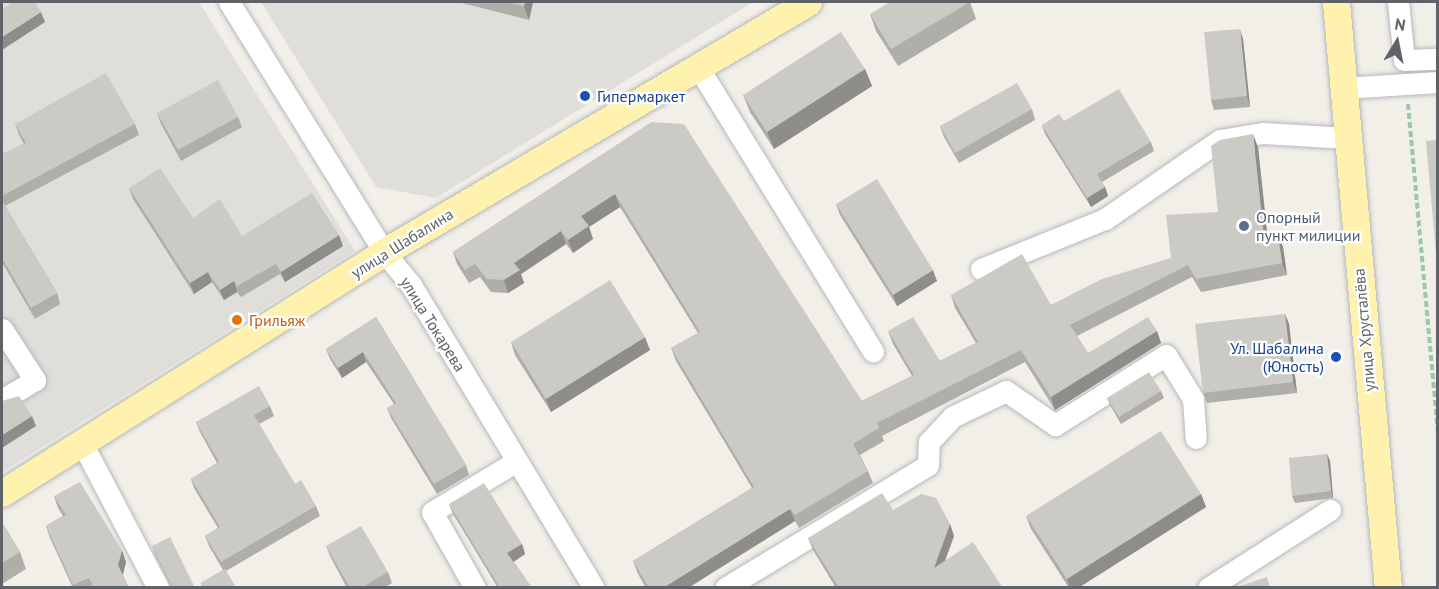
<!DOCTYPE html>
<html>
<head>
<meta charset="utf-8">
<style>
	body { margin:0 }
	#map { position:relative; width:1439px; height:589px; overflow:hidden; background:#f1efe8; font-family:"PT Sans",sans-serif }
	div>[style] { position:absolute }
	.industrial>* { inset:0; background:#e0deda }
	.path>* { height:4px; margin-top:-2px; transform-origin:0; background:repeating-linear-gradient(90deg,#9cc7a9 0 6px,transparent 0 9px) }
	.roads { filter:drop-shadow(0 0 2px #b5b8bc) drop-shadow(0 0 2px #b5b8bc) }
	.minor>* { height:21px; margin:-10.5px; padding:0 10.5px; transform-origin:10.5px; border-radius:10.5px; background:#fff }
	.major>* { height:27px; margin:-13.5px; padding:0 13.5px; transform-origin:13.5px; border-radius:13.5px; background:#fff2af }
	.wall>* { inset:0; background:#afaea9 }
	.shaded-wall>* { inset:0; background:#8f8d8a }
	.building>* { inset:0; background:#cccac5 }
	.dots>* { width:16px; height:16px; translate:-50% -50%; box-sizing:border-box; border:3px solid #fff; border-radius:50% }
	span { translate:-50% -50%; white-space:nowrap; text-align:center; line-height:1.15; -webkit-text-stroke:4.5px #fff; paint-order:stroke }
	.transit-label { font-size:16px; color:#164399 }
	.left { translate:0 -50%; text-align:left }
	.right { translate:-100% -50%; text-align:right }
	.service-label { font-size:16px; color:#4e5e75 }
	.street-label { font-size:16px; color:#5f6368 }
	.food-label { font-size:16px; color:#c56008 }
	.frame { position:absolute; inset:0; border:3px solid #5f6368; pointer-events:none }
	.north { position:absolute; left:1367px; top:12px; width:60px; height:60px; -webkit-text-stroke:4px #fff; paint-order:stroke; rotate:10deg; font-size:16px; font-weight:700; line-height:24px; text-align:center; color:#5f6368 }
	.north::after { content:''; display:block; margin:auto; width:21px; height:27px; background:#5f6368; clip-path:polygon(50% 0,100% 100%,50% 72%,0 100%) }
</style>
</head>
<body>
<div id="map">
	<div class="industrial">
		<div style="clip-path:polygon(2px 2px,199px 2px,355px 251px,2px 472px)"></div>
		<div style="clip-path:polygon(261px 2px,753px 2px,436px 198px,376px 187px)"></div>
	</div>
	<div class="path">
		<div style="left:1408px;top:104px;width:332px;rotate:84.8deg"></div>
	</div>
	<div class="roads">
		<div class="minor">
			<div style="left:229px;top:2px;width:294px;rotate:58.2deg"></div>
			<div style="left:384px;top:252px;width:43px;rotate:50.7deg"></div>
			<div style="left:411px;top:285px;width:354px;rotate:58.9deg"></div>
			<div style="left:1398px;top:2px;width:58px;rotate:84.1deg"></div>
			<div style="left:1404px;top:60px;width:34px;rotate:-2deg"></div>
			<div style="left:698px;top:67px;width:334px;rotate:58.4deg"></div>
			<div style="left:1343px;top:88px;width:95px;rotate:-3.6deg"></div>
			<div style="left:981px;top:269px;width:134px;rotate:-22deg"></div>
			<div style="left:1105px;top:219px;width:140px;rotate:-34.5deg"></div>
			<div style="left:1220px;top:140px;width:44px;rotate:-9.2deg"></div>
			<div style="left:1263px;top:133px;width:85px;rotate:3.4deg"></div>
			<div style="left:2px;top:329px;width:61px;rotate:57.1deg"></div>
			<div style="left:35px;top:380px;width:39px;rotate:149deg"></div>
			<div style="left:82px;top:443px;width:164px;rotate:62.3deg"></div>
			<div style="left:475px;top:588px;width:87px;rotate:-119.5deg"></div>
			<div style="left:432px;top:512px;width:99px;rotate:-31deg"></div>
			<div style="left:725px;top:588px;width:237px;rotate:-31.2deg"></div>
			<div style="left:928px;top:465px;width:23px;rotate:-88deg"></div>
			<div style="left:929px;top:442px;width:34px;rotate:-47deg"></div>
			<div style="left:952px;top:417px;width:60px;rotate:-25.7deg"></div>
			<div style="left:1006px;top:391px;width:60px;rotate:34.8deg"></div>
			<div style="left:1055px;top:425px;width:131px;rotate:-32.2deg"></div>
			<div style="left:1166px;top:355px;width:52px;rotate:58.5deg"></div>
			<div style="left:1193px;top:399px;width:39px;rotate:86deg"></div>
			<div style="left:1208px;top:588px;width:145px;rotate:-32.6deg"></div>
		</div>
		<div class="major">
			<div style="left:1336px;top:2px;width:588px;rotate:84.93deg"></div>
			<div style="left:2px;top:493px;width:452px;rotate:-32.2deg"></div>
			<div style="left:384px;top:252px;width:492px;rotate:-30.5deg"></div>
		</div>
	</div>
	<div class="wall">
		<div style="clip-path:polygon(458px 2px,533px 2px,529px 20px)"></div>
		<div style="clip-path:polygon(970px 2px,976px 19px,898px 66px,876px 31px,870px 14px)"></div>
		<div style="clip-path:polygon(1243px 39px,1250px 107px,1214px 110px,1211px 100px)"></div>
		<div style="clip-path:polygon(865px 69px,872px 86px,774px 149px,750px 112px,743px 95px)"></div>
		<div style="clip-path:polygon(1032px 109px,1035px 120px,959px 163px,944px 137px,940px 126px)"></div>
		<div style="clip-path:polygon(157px 113px,238px 117px,242px 127px,181px 161px,161px 124px)"></div>
		<div style="clip-path:polygon(652px 122px,862px 401px,912px 376px,893px 344px,888px 331px,940px 361px,976px 343px,955px 308px,951px 295px,1051px 305px,1171px 258px,1218px 212px,1258px 147px,1267px 236px,1278px 235px,1283px 247px,1287px 275px,1201px 292px,1192px 277px,1077px 336px,1088px 353px,1157px 331px,1161px 343px,1055px 410px,1025px 362px,882px 436px,884px 441px,860px 455px,868px 471px,873px 483px,799px 528px,795px 521px,688px 588px,646px 588px,638px 574px,633px 561px,752px 488px,676px 361px,671px 348px,698px 333px,620px 207px,589px 227px,593px 239px,573px 253px,566px 244px,521px 274px,524px 283px,508px 293px,491px 292px,480px 277px,469px 283px,457px 264px,453px 252px)"></div>
		<div style="clip-path:polygon(15px 124px,135px 124px,139px 135px,5px 206px,57px 293px,60px 304px,35px 319px,2px 262px,2px 154px,24px 144px,19px 135px)"></div>
		<div style="clip-path:polygon(1042px 125px,1151px 142px,1154px 151px,1102px 182px,1105px 187px,1108px 196px,1091px 207px,1045px 134px)"></div>
		<div style="clip-path:polygon(129px 188px,193px 218px,242px 236px,343px 246px,285px 282px,280px 274px,241px 297px,237px 292px,224px 300px,212px 282px,194px 294px,133px 199px)"></div>
		<div style="clip-path:polygon(836px 204px,937px 281px,897px 306px,840px 215px)"></div>
		<div style="clip-path:polygon(1285px 314px,1289px 324px,1297px 393px,1207px 403px,1203px 393px)"></div>
		<div style="clip-path:polygon(376px 317px,466px 465px,469px 475px,437px 494px,391px 418px,387px 408px,394px 404px,366px 362px,342px 378px,330px 359px,326px 349px)"></div>
		<div style="clip-path:polygon(511px 342px,650px 350px,551px 412px,515px 355px)"></div>
		<div style="clip-path:polygon(1161px 391px,1164px 398px,1121px 424px,1110px 405px,1107px 398px)"></div>
		<div style="clip-path:polygon(270px 406px,274px 416px,259px 424px,295px 484px,316px 506px,320px 516px,226px 571px,236px 588px,203px 588px,201px 583px,223px 570px,209px 546px,205px 536px,218px 528px,194px 488px,191px 479px,217px 463px,200px 432px,196px 422px)"></div>
		<div style="clip-path:polygon(1327px 454px,1330px 461px,1333px 498px,1295px 503px,1292px 496px)"></div>
		<div style="clip-path:polygon(1201px 494px,1206px 507px,1078px 588px,1069px 588px,1031px 529px,1026px 516px)"></div>
		<div style="clip-path:polygon(54px 496px,126px 562px,123px 575px,129px 588px,73px 588px,50px 538px,46px 526px,63px 516px,58px 508px)"></div>
		<div style="clip-path:polygon(449px 504px,522px 544px,525px 554px,514px 562px,532px 588px,498px 588px,453px 514px)"></div>
		<div style="clip-path:polygon(893px 510px,950px 524px,954px 536px,945px 560px,1003px 588px,836px 588px,813px 550px,808px 538px)"></div>
		<div style="clip-path:polygon(2px 522px,20px 552px,26px 569px,2px 584px)"></div>
		<div style="clip-path:polygon(152px 546px,195px 588px,172px 588px,155px 554px)"></div>
		<div style="clip-path:polygon(326px 546px,388px 572px,392px 583px,384px 588px,347px 588px,330px 556px)"></div>
	</div>
	<div class="shaded-wall">
		<div style="clip-path:polygon(525px 2px,533px 2px,529px 20px,524px 6px)"></div>
		<div style="clip-path:polygon(41px 12px,45px 22px,2px 50px,2px 37px)"></div>
		<div style="clip-path:polygon(1240px 29px,1243px 39px,1250px 107px,1247px 96px)"></div>
		<div style="clip-path:polygon(865px 69px,872px 86px,774px 149px,767px 132px)"></div>
		<div style="clip-path:polygon(1253px 134px,1258px 147px,1269px 249px,1264px 237px)"></div>
		<div style="clip-path:polygon(1105px 187px,1108px 196px,1091px 207px,1087px 198px)"></div>
		<div style="clip-path:polygon(615px 194px,620px 207px,589px 227px,593px 239px,573px 253px,568px 240px,581px 216px)"></div>
		<div style="clip-path:polygon(561px 231px,566px 244px,521px 274px,524px 283px,508px 293px,504px 280px,514px 263px)"></div>
		<div style="clip-path:polygon(339px 235px,343px 246px,285px 282px,281px 272px)"></div>
		<div style="clip-path:polygon(1278px 235px,1283px 247px,1287px 275px,1282px 263px)"></div>
		<div style="clip-path:polygon(933px 270px,937px 281px,897px 306px,893px 295px)"></div>
		<div style="clip-path:polygon(208px 272px,212px 282px,194px 294px,190px 283px)"></div>
		<div style="clip-path:polygon(234px 281px,237px 292px,224px 300px,220px 290px)"></div>
		<div style="clip-path:polygon(1285px 314px,1289px 324px,1297px 393px,1293px 382px)"></div>
		<div style="clip-path:polygon(1157px 331px,1161px 343px,1055px 410px,1051px 397px)"></div>
		<div style="clip-path:polygon(645px 337px,650px 350px,551px 412px,546px 399px)"></div>
		<div style="clip-path:polygon(363px 352px,366px 362px,342px 378px,338px 368px)"></div>
		<div style="clip-path:polygon(32px 416px,36px 426px,2px 448px,2px 435px)"></div>
		<div style="clip-path:polygon(1327px 454px,1330px 461px,1333px 498px,1331px 491px)"></div>
		<div style="clip-path:polygon(1201px 494px,1206px 507px,1078px 588px,1070px 588px,1067px 579px)"></div>
		<div style="clip-path:polygon(790px 509px,795px 521px,688px 588px,663px 588px)"></div>
		<div style="clip-path:polygon(950px 524px,954px 536px,938px 580px,934px 568px)"></div>
		<div style="clip-path:polygon(522px 544px,525px 554px,511px 563px,507px 553px)"></div>
		<div style="clip-path:polygon(122px 550px,126px 562px,122px 577px,118px 565px)"></div>
	</div>
	<div class="building">
		<div style="clip-path:polygon(13px 2px,35px 2px,41px 12px,2px 37px,2px 9px)"></div>
		<div style="clip-path:polygon(505px 2px,525px 2px,524px 6px)"></div>
		<div style="clip-path:polygon(890px 2px,970px 2px,891px 49px,870px 14px)"></div>
		<div style="clip-path:polygon(1240px 29px,1247px 96px,1211px 100px,1204px 32px)"></div>
		<div style="clip-path:polygon(841px 32px,865px 69px,767px 132px,743px 95px)"></div>
		<div style="clip-path:polygon(106px 73px,135px 124px,2px 196px,2px 154px,26px 143px,15px 124px)"></div>
		<div style="clip-path:polygon(218px 80px,238px 117px,178px 150px,157px 113px)"></div>
		<div style="clip-path:polygon(1017px 83px,1032px 109px,955px 153px,940px 126px)"></div>
		<div style="clip-path:polygon(1119px 89px,1151px 142px,1097px 174px,1105px 187px,1087px 198px,1042px 125px,1059px 114px,1064px 121px)"></div>
		<div style="clip-path:polygon(652px 122px,684px 124px,862px 401px,914px 375px,888px 331px,913px 317px,940px 361px,978px 342px,951px 295px,1022px 254px,1051px 305px,1102px 279px,1171px 258px,1166px 215px,1218px 212px,1211px 146px,1220px 140px,1253px 134px,1264px 237px,1278px 235px,1282px 263px,1196px 279px,1188px 265px,1070px 325px,1088px 353px,1148px 317px,1157px 331px,1051px 397px,1021px 350px,877px 423px,879px 428px,853px 444px,868px 471px,795px 515px,790px 509px,663px 588px,649px 588px,633px 561px,754px 487px,671px 348px,700px 332px,615px 194px,581px 216px,589px 226px,568px 240px,561px 231px,514px 263px,520px 270px,504px 280px,487px 279px,475px 264px,465px 270px,453px 252px)"></div>
		<div style="clip-path:polygon(1437px 140px,1437px 265px,1426px 141px)"></div>
		<div style="clip-path:polygon(160px 168px,193px 218px,220px 199px,242px 236px,312px 193px,339px 235px,281px 272px,276px 264px,237px 286px,234px 281px,220px 290px,208px 272px,190px 283px,129px 188px)"></div>
		<div style="clip-path:polygon(877px 179px,933px 270px,893px 295px,836px 204px)"></div>
		<div style="clip-path:polygon(2px 200px,57px 293px,31px 308px,2px 258px)"></div>
		<div style="clip-path:polygon(610px 280px,645px 337px,546px 399px,511px 342px)"></div>
		<div style="clip-path:polygon(1285px 314px,1293px 382px,1203px 393px,1195px 324px)"></div>
		<div style="clip-path:polygon(376px 317px,466px 465px,434px 484px,387px 408px,396px 403px,363px 352px,338px 368px,326px 349px)"></div>
		<div style="clip-path:polygon(1149px 372px,1161px 391px,1119px 417px,1107px 398px)"></div>
		<div style="clip-path:polygon(259px 386px,270px 406px,254px 415px,295px 484px,301px 480px,316px 506px,221px 562px,205px 536px,220px 527px,191px 479px,219px 462px,196px 422px)"></div>
		<div style="clip-path:polygon(19px 396px,32px 416px,2px 435px,2px 401px)"></div>
		<div style="clip-path:polygon(1161px 431px,1201px 494px,1067px 579px,1026px 516px)"></div>
		<div style="clip-path:polygon(1327px 454px,1331px 491px,1292px 496px,1289px 458px)"></div>
		<div style="clip-path:polygon(80px 482px,122px 550px,118px 565px,129px 588px,94px 588px,89px 578px,73px 585px,46px 526px,66px 515px,54px 496px)"></div>
		<div style="clip-path:polygon(484px 483px,522px 544px,507px 553px,532px 588px,500px 588px,449px 504px)"></div>
		<div style="clip-path:polygon(882px 493px,893px 510px,921px 494px,936px 498px,950px 524px,934px 568px,973px 542px,1003px 588px,839px 588px,808px 538px)"></div>
		<div style="clip-path:polygon(2px 522px,20px 552px,2px 563px)"></div>
		<div style="clip-path:polygon(361px 526px,388px 572px,361px 588px,350px 588px,326px 546px)"></div>
		<div style="clip-path:polygon(170px 537px,195px 588px,173px 588px,152px 546px)"></div>
		<div style="clip-path:polygon(225px 569px,236px 588px,204px 588px,201px 583px)"></div>
		<div style="clip-path:polygon(1267px 577px,1270px 588px,1237px 587px)"></div>
	</div>
	<div class="dots">
		<div style="left:585px;top:96px;background:#1a4fb4"></div>
		<div style="left:1244px;top:226px;background:#5c6f8a"></div>
		<div style="left:237px;top:320px;background:#e8710a"></div>
		<div style="left:1336px;top:357px;background:#1a4fb4"></div>
	</div>
	<div class="transit-label">
		<span class="left" style="left:597px;top:96px">Гипермаркет</span>
		<span class="right" style="left:1324px;top:357px">Ул. Шабалина<br>(Юность)</span>
	</div>
	<div class="service-label">
		<span class="left" style="left:1256px;top:226px">Опорный<br>пункт милиции</span>
	</div>
	<div class="street-label">
		<span style="left:402px;top:243px;rotate:-32deg">улица Шабалина</span>
		<span style="left:433px;top:324px;rotate:58deg">улица Токарева</span>
		<span style="left:1364px;top:330px;rotate:-95deg">улица Хрусталёва</span>
	</div>
	<div class="food-label">
		<span class="left" style="left:249px;top:320px">Грильяж</span>
	</div>
	<div class="frame"></div>
	<div class="north">N</div>
</div>
</body>
</html>
